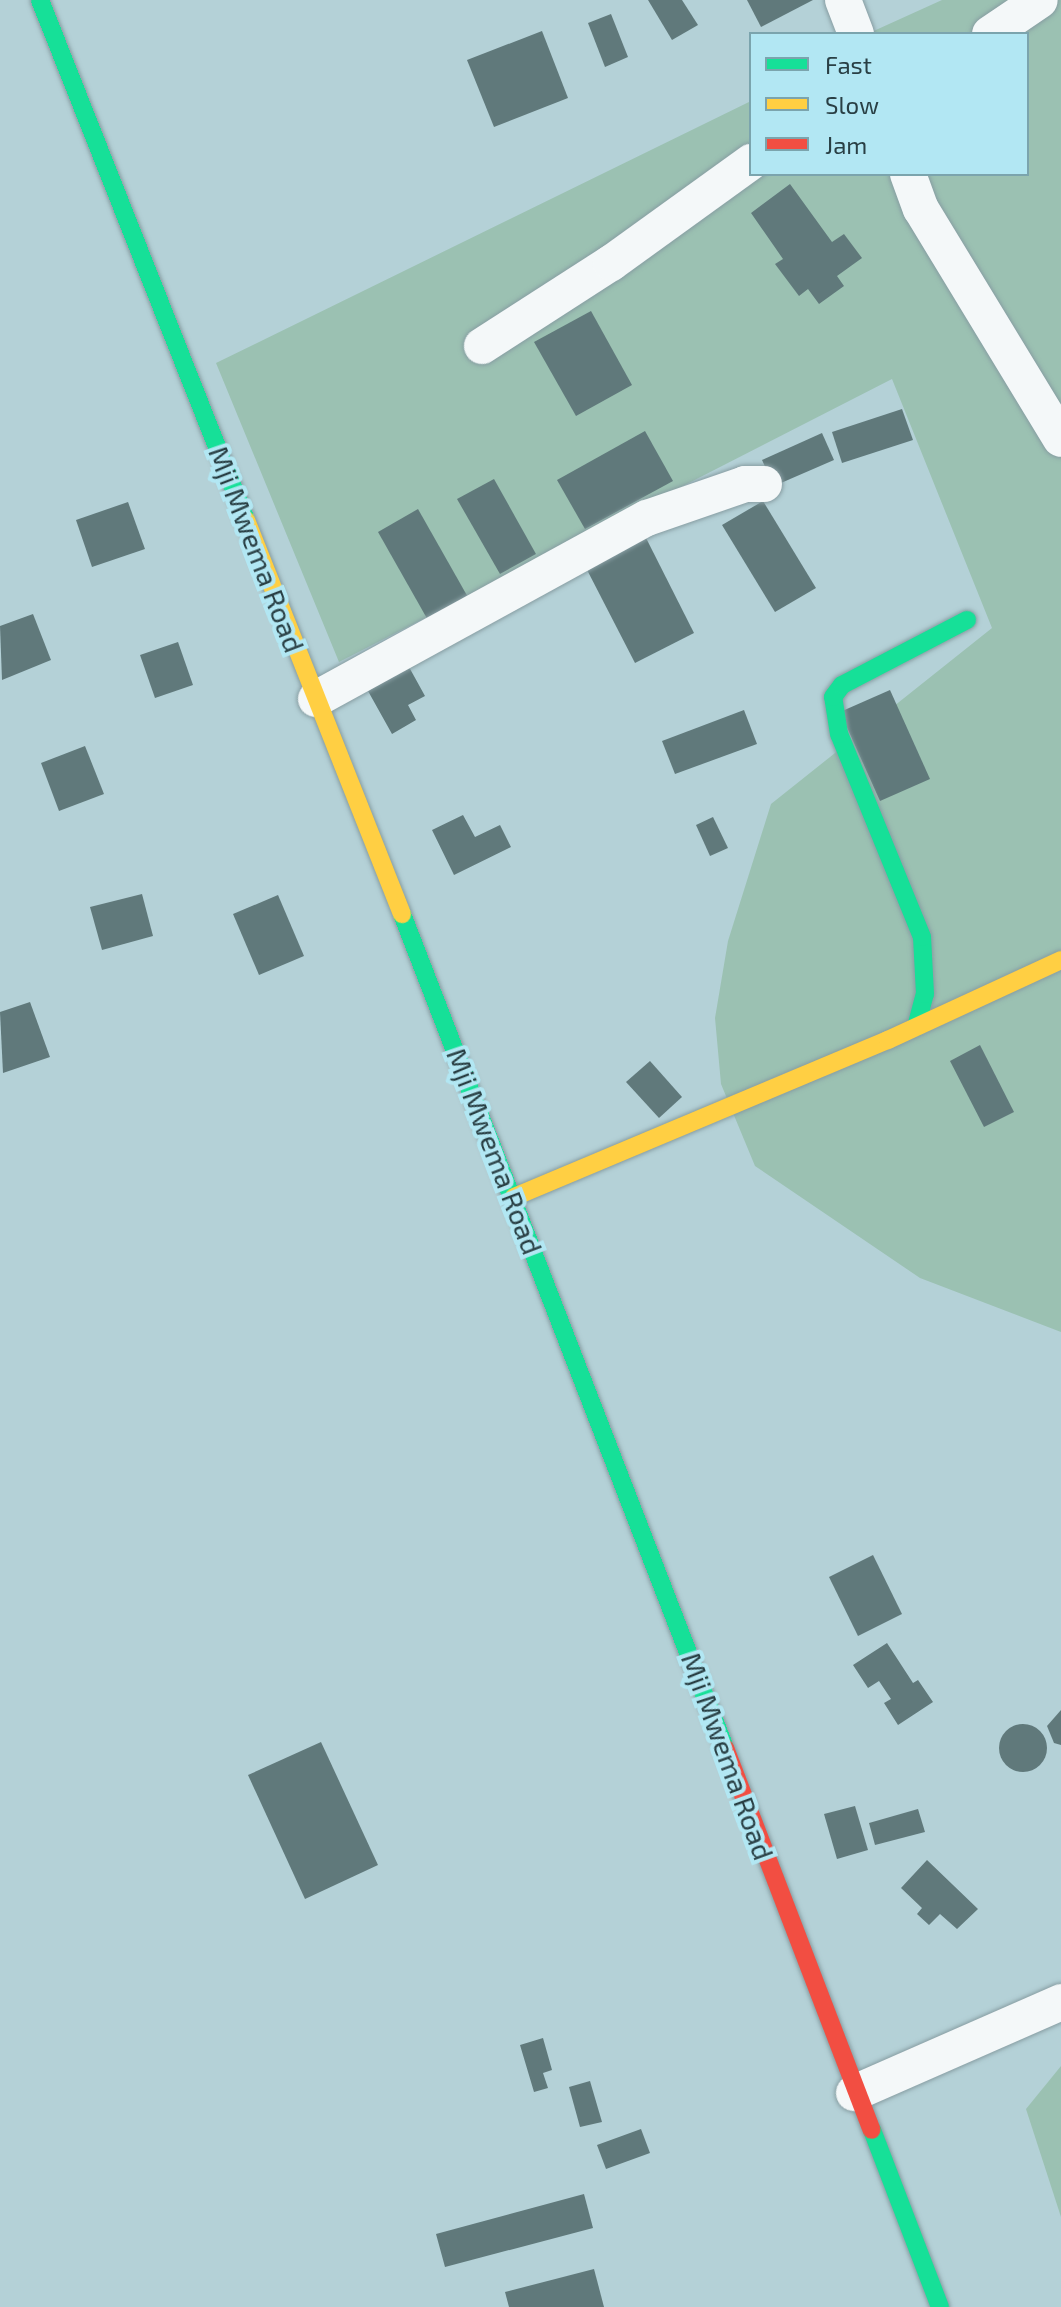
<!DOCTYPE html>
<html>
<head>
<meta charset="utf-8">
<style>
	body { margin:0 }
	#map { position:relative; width:1061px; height:2307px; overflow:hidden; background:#b4d1d7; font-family:"Exo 2",sans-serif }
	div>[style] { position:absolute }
	.green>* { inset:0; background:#9bc1b2 }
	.building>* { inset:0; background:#60797b }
	.round { border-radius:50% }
	.roads { filter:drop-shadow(0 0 2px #879da2) drop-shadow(0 0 2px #879da2) }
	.street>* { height:36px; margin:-18px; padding:0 18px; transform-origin:18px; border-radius:18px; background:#f4f8f9 }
	.fast>* { height:18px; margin:-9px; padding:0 9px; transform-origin:9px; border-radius:9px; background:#16e098 }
	.slow>* { height:18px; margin:-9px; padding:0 9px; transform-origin:9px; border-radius:9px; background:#ffcf43 }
	.jam>* { height:18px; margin:-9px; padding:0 9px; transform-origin:9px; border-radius:9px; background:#f24e42 }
	span { translate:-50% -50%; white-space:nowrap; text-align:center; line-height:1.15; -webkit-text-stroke:8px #b2e7f3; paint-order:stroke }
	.street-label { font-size:28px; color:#293f44 }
	.legend { position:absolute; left:749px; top:32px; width:280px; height:144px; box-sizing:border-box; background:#b2e7f3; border:2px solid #7ba4ad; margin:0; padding:10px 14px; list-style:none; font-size:24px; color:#293f44 }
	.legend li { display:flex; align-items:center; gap:16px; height:40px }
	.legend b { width:40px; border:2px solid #7ba4ad }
</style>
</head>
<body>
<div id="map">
	<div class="green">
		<div style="clip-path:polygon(942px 0,1061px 0,1061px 1332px,920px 1278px,755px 1166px,721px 1084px,715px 1018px,728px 941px,771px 804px,992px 628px,892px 379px,339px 662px,216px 363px,751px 101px,751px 174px,1027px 174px,1027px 34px,867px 34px)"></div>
		<div style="clip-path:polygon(1061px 2066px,1061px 2217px,1026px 2109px)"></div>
	</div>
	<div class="building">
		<div style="clip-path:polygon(648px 0,682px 0,698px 25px,672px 40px)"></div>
		<div style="clip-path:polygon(747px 0,813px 0,761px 27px)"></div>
		<div style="clip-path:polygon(611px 14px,628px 57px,605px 67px,588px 23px)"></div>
		<div style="clip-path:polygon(542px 31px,568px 98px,494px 127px,467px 60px)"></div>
		<div style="clip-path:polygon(790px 184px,832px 242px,844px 234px,862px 258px,837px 276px,844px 286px,819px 304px,808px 289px,799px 296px,775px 264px,783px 259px,751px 213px)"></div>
		<div style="clip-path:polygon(591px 311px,632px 385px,576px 416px,534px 342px)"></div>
		<div style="clip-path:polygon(902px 409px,913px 440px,842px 463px,832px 432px)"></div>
		<div style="clip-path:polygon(645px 431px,673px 481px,585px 529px,557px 480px)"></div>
		<div style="clip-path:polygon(822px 433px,834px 460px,774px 486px,762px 460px)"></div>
		<div style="clip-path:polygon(494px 479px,536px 554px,500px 574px,457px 499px)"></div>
		<div style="clip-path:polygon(763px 501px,816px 588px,775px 612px,722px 525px)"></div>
		<div style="clip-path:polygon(128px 502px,145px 549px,92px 567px,76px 520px)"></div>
		<div style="clip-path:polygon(418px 509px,469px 599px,429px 622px,378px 532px)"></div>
		<div style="clip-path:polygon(644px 534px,694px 633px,635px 663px,584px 564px)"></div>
		<div style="clip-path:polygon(33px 614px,51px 660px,2px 680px,0 626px)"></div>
		<div style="clip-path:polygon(178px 642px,193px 685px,155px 698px,140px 655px)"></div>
		<div style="clip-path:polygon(409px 667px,425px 696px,408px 705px,416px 720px,392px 734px,368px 691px)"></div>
		<div style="clip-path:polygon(890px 690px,930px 779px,880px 801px,840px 712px)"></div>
		<div style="clip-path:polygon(744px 710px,757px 744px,675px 774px,662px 741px)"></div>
		<div style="clip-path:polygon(85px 746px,104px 794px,59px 811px,41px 763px)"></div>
		<div style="clip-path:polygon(463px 815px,475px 837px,500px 825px,511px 847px,454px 875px,432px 830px)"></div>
		<div style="clip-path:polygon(713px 817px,728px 848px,710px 856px,696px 825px)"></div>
		<div style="clip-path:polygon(142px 894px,153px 936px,102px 950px,90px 907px)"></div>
		<div style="clip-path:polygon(278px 895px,304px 956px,259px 975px,233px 914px)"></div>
		<div style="clip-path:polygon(30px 1002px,50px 1057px,3px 1073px,0 1012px)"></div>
		<div style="clip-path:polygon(980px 1045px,1014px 1112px,984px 1127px,950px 1061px)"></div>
		<div style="clip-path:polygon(650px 1061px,682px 1097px,659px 1118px,626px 1082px)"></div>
		<div style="clip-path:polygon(873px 1555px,902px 1614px,858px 1636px,829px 1577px)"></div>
		<div style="clip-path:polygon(887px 1643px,913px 1683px,918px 1680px,933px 1702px,898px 1725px,884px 1703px,891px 1699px,879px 1681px,868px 1688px,853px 1665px)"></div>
		<div style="clip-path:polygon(1061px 1710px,1061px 1745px,1054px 1743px,1047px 1726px)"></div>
		<div class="round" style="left:999px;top:1724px;width:48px;height:48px"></div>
		<div style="clip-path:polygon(321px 1742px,378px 1865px,305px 1899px,248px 1775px)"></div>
		<div style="clip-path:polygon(855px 1806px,868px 1850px,837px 1859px,824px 1814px)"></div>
		<div style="clip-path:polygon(918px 1809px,925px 1832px,875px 1845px,869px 1823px)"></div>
		<div style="clip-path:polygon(927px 1860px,978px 1909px,957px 1929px,940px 1914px,929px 1925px,917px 1914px,922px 1908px,901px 1888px)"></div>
		<div style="clip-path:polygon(543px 2038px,552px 2070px,543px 2073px,548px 2088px,534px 2092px,520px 2045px)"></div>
		<div style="clip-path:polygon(590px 2081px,602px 2122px,580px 2127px,569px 2087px)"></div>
		<div style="clip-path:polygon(641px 2129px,650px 2153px,606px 2169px,597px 2145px)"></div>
		<div style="clip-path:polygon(584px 2194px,593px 2228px,445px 2267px,436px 2234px)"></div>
		<div style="clip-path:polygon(594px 2269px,604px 2307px,509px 2307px,505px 2292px)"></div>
	</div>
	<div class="roads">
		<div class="street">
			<div style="left:843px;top:0;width:36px;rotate:69deg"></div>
			<div style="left:990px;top:34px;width:60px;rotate:-34.2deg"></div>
			<div style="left:908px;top:174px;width:37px;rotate:70deg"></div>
			<div style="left:921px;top:209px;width:269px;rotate:58.7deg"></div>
			<div style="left:482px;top:346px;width:153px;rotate:-32.8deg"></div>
			<div style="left:611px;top:263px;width:173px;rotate:-35.8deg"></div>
			<div style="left:316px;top:699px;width:377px;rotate:-28.7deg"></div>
			<div style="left:647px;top:518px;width:104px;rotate:-19.1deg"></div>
			<div style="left:745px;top:484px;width:19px"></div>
			<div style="left:854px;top:2093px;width:226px;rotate:-23.7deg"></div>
		</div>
		<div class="fast">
			<div style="left:40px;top:0;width:559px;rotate:68.39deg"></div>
			<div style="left:402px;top:914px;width:894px;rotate:68.83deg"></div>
			<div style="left:916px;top:1027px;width:34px;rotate:-75deg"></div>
			<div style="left:925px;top:994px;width:57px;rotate:-93deg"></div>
			<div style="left:922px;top:937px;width:219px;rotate:-112.2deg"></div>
			<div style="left:839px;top:734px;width:37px;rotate:-99deg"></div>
			<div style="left:833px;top:697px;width:15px;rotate:-53deg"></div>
			<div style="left:842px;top:685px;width:141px;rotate:-27.5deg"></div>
			<div style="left:872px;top:2130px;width:190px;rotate:69deg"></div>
		</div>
		<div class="slow">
			<div style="left:246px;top:520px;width:424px;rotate:68.4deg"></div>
			<div style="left:514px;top:1197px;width:406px;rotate:-22.8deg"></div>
			<div style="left:888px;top:1040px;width:191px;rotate:-24.8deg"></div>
		</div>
		<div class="jam">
			<div style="left:725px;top:1748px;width:409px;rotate:69deg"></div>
		</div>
	</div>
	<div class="street-label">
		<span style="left:257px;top:549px;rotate:69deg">Mji Mwema Road</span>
		<span style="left:495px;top:1151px;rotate:69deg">Mji Mwema Road</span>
		<span style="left:728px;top:1756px;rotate:70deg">Mji Mwema Road</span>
	</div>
	<ul class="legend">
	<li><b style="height:10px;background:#16e098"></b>Fast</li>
	<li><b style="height:10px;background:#ffcf43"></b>Slow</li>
	<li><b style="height:10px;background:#f24e42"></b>Jam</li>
	</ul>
</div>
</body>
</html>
